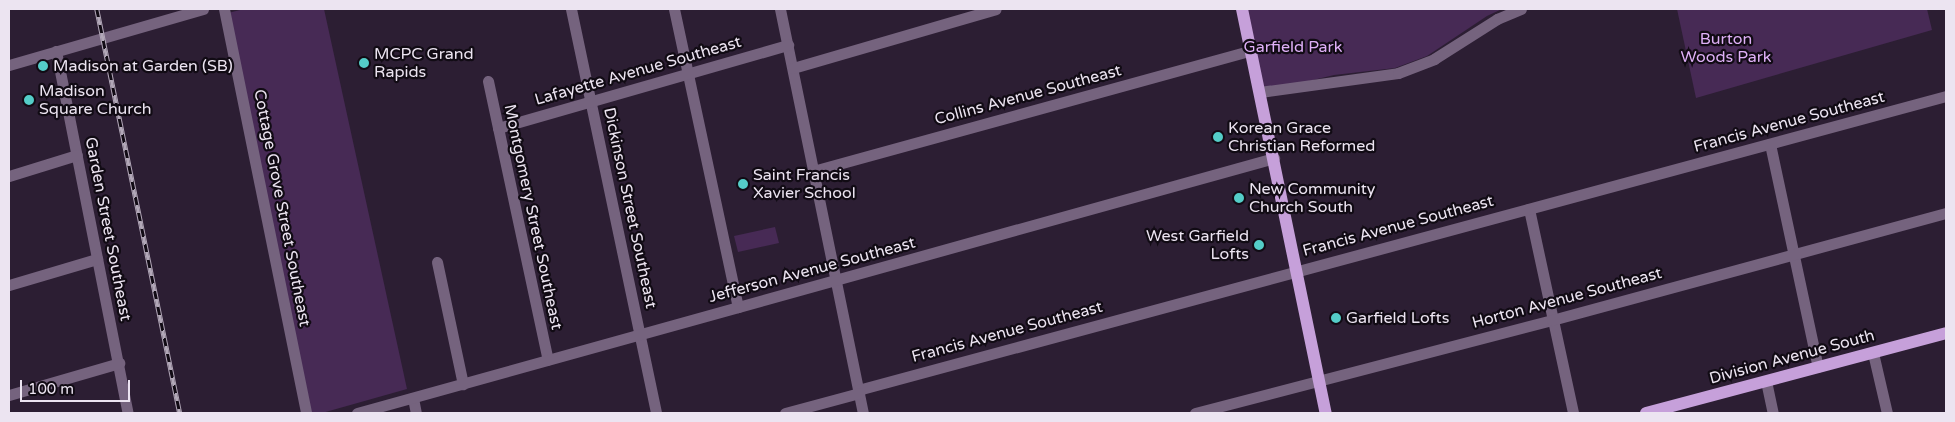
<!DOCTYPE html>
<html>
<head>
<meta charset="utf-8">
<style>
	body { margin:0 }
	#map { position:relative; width:1955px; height:422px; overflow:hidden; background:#2c1e33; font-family:"Varela Round",sans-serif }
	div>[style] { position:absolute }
	.green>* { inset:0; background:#472a55 }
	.minor>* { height:11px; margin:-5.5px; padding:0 5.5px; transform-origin:5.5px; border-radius:5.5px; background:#75637e }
	.major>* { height:12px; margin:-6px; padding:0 6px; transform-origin:6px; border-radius:6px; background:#c6a0da }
	.rail>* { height:4.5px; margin-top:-2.25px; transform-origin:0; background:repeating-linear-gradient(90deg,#110b14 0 8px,#b2a8b8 0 16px); box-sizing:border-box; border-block:1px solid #b2a8b8 }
	.dots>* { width:14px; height:14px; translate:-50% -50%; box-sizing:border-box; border:2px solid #110b14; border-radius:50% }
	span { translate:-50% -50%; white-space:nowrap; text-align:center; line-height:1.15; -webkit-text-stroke:4.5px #110b14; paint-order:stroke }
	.park-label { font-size:16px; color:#dfb0f7 }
	.poi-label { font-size:16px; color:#ece4f1 }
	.left { translate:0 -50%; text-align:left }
	.right { translate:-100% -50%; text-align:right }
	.street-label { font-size:16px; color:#ece4f1 }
	.frame { position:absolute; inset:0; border:10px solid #ece4f1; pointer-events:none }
	.scale { position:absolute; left:20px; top:380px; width:110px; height:22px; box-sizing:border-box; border:2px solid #ece4f1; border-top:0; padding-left:6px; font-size:15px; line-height:18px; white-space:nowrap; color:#ece4f1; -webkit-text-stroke:4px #110b14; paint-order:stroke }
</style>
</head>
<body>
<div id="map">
	<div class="green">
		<div style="clip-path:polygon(244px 9px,324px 9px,407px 389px,322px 413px,310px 413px,228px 13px)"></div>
		<div style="clip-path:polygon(1246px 9px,1502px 9px,1487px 16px,1427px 56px,1395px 68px,1334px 75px,1263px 92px)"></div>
		<div style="clip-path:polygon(1677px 9px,1927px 9px,1932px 30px,1696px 98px)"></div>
		<div style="clip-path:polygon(775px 227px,779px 243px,738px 252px,734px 236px)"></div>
	</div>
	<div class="minor">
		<div style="left:224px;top:9px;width:412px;rotate:78.5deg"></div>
		<div style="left:571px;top:9px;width:413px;rotate:78.1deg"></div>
		<div style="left:674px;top:9px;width:305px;rotate:77.9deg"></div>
		<div style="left:780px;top:9px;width:412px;rotate:78.4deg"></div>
		<div style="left:56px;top:51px;width:369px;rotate:78.8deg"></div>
		<div style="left:9px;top:65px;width:202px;rotate:-16.1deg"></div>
		<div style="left:793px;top:68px;width:211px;rotate:-16.2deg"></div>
		<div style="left:488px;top:81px;width:285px;rotate:77.9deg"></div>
		<div style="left:1260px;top:92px;width:139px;rotate:-7.8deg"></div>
		<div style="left:1398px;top:73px;width:39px;rotate:-21deg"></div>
		<div style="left:1434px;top:59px;width:75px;rotate:-32.4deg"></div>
		<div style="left:1497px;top:19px;width:26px;rotate:-23deg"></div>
		<div style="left:498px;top:128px;width:302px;rotate:-16deg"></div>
		<div style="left:1770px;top:144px;width:228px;rotate:77.9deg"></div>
		<div style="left:813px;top:171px;width:454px;rotate:-15.4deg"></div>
		<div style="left:9px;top:176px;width:71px;rotate:-17.2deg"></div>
		<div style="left:1529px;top:209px;width:209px;rotate:77.8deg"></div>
		<div style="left:437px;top:262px;width:125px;rotate:78deg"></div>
		<div style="left:9px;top:285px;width:92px;rotate:-16.5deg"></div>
		<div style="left:1873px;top:353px;width:62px;rotate:76.9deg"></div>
		<div style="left:1766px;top:381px;width:33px;rotate:78deg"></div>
		<div style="left:858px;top:390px;width:1127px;rotate:-15.12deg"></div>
		<div style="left:9px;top:395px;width:115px;rotate:-16.2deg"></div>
		<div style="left:413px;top:398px;width:15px;rotate:79deg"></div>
		<div style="left:357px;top:413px;width:952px;rotate:-15.54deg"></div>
		<div style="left:785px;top:413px;width:77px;rotate:-15.1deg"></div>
		<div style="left:1195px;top:413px;width:369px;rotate:-14.6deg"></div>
		<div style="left:1552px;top:320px;width:408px;rotate:-15.2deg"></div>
	</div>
	<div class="major">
		<div style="left:1242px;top:9px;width:413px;rotate:78.3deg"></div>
		<div style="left:1646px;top:413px;width:310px;rotate:-14.9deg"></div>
	</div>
	<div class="rail">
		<div style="left:97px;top:9px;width:412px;rotate:78.4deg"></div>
	</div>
	<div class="dots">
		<div style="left:364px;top:63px;background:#54cdc8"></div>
		<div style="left:43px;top:66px;background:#54cdc8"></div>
		<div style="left:29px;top:100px;background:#54cdc8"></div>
		<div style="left:1218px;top:137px;background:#54cdc8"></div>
		<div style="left:743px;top:184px;background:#54cdc8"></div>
		<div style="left:1239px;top:198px;background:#54cdc8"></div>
		<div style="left:1259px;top:245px;background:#54cdc8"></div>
		<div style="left:1336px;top:318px;background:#54cdc8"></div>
	</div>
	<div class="park-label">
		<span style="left:1726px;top:48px">Burton<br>Woods Park</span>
		<span style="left:1293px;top:47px">Garfield Park</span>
	</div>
	<div class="poi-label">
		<span class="left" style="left:374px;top:63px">MCPC Grand<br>Rapids</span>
		<span class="left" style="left:53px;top:66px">Madison at Garden (SB)</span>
		<span class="left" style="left:39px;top:100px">Madison<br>Square Church</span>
		<span class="left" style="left:1228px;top:137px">Korean Grace<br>Christian Reformed</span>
		<span class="left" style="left:753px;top:184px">Saint Francis<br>Xavier School</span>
		<span class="left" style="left:1249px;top:198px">New Community<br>Church South</span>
		<span class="right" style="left:1249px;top:245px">West Garfield<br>Lofts</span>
		<span class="left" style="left:1346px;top:318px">Garfield Lofts</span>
	</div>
	<div class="street-label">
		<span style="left:638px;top:71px;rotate:-16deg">Lafayette Avenue Southeast</span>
		<span style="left:1028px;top:95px;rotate:-15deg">Collins Avenue Southeast</span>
		<span style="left:1789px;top:122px;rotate:-15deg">Francis Avenue Southeast</span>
		<span style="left:282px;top:208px;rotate:79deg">Cottage Grove Street Southeast</span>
		<span style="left:630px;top:208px;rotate:78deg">Dickinson Street Southeast</span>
		<span style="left:533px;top:217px;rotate:78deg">Montgomery Street Southeast</span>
		<span style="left:1398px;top:226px;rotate:-15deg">Francis Avenue Southeast</span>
		<span style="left:108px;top:229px;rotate:79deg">Garden Street Southeast</span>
		<span style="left:812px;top:270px;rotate:-15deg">Jefferson Avenue Southeast</span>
		<span style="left:1567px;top:298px;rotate:-15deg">Horton Avenue Southeast</span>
		<span style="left:1007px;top:332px;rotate:-15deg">Francis Avenue Southeast</span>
		<span style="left:1792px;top:357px;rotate:-15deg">Division Avenue South</span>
	</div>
	<div class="frame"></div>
	<div class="scale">100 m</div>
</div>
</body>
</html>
